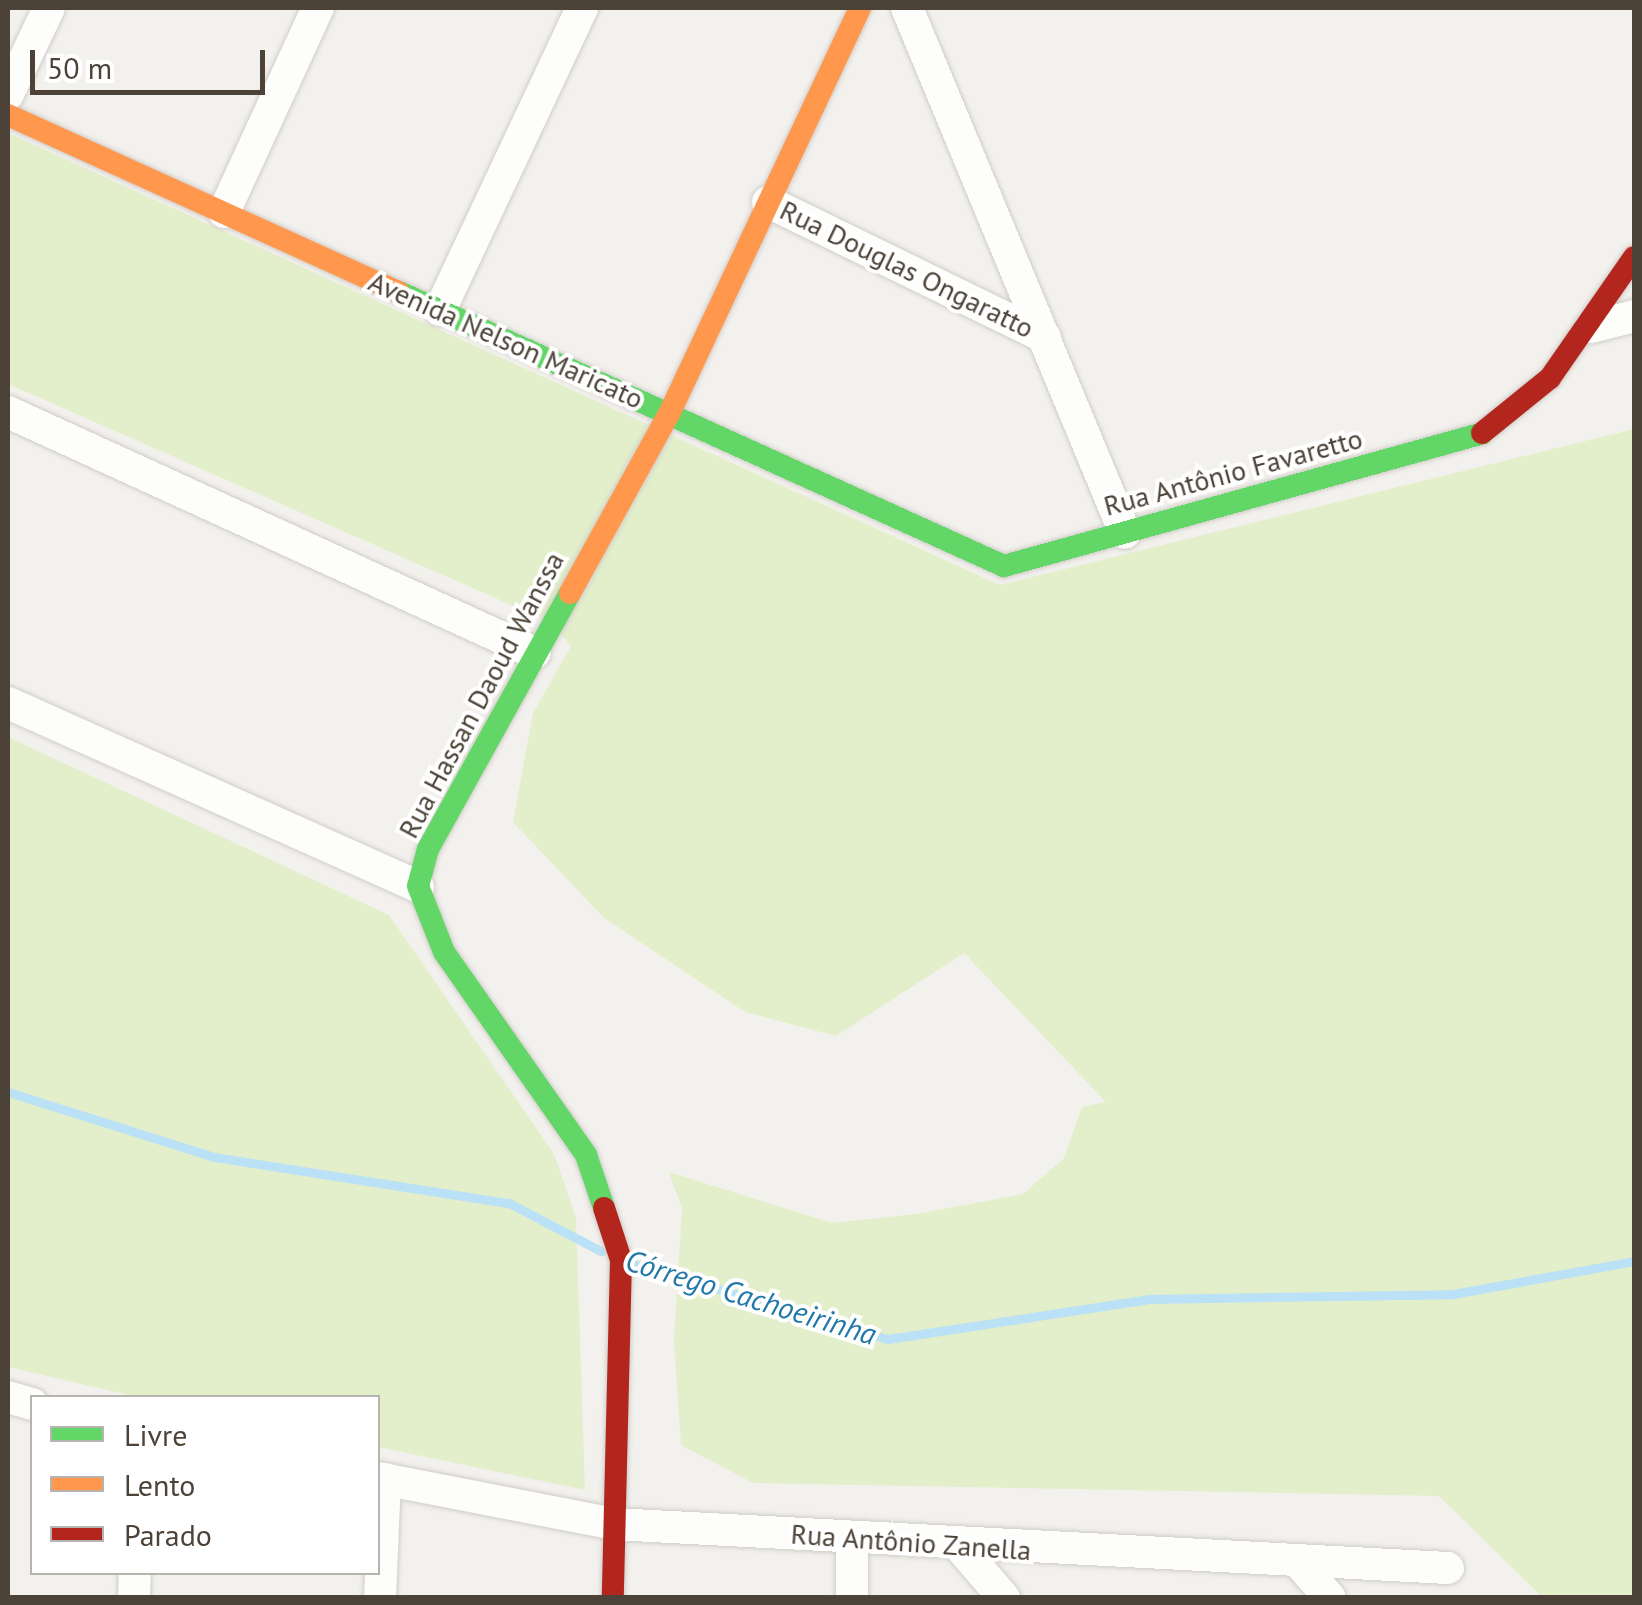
<!DOCTYPE html>
<html>
<head>
<meta charset="utf-8">
<style>
	body { margin:0 }
	#map { position:relative; width:1642px; height:1605px; overflow:hidden; background:#f3f1ed; font-family:"PT Sans",sans-serif }
	div>[style] { position:absolute }
	.green>* { inset:0; background:#e3efcb }
	.stream>* { height:9px; margin:-4.5px; padding:0 4.5px; transform-origin:4.5px; border-radius:4.5px; background:#bae1f5 }
	.roads { filter:drop-shadow(0 0 2px #d0cdc9) drop-shadow(0 0 2px #d0cdc9) }
	.street>* { height:32px; margin:-16px; padding:0 16px; transform-origin:16px; border-radius:16px; background:#fdfdfc }
	.fast>* { height:22px; margin:-11px; padding:0 11px; transform-origin:11px; border-radius:11px; background:#63d668 }
	.slow>* { height:22px; margin:-11px; padding:0 11px; transform-origin:11px; border-radius:11px; background:#ff974d }
	.jam>* { height:22px; margin:-11px; padding:0 11px; transform-origin:11px; border-radius:11px; background:#b3261e }
	span { translate:-50% -50%; white-space:nowrap; text-align:center; line-height:1.15; -webkit-text-stroke:8px #fff; paint-order:stroke }
	.street-label { font-size:28px; color:#4c4237 }
	.water-label { font-size:30px; color:#2178a9; font-style:italic }
	.frame { position:absolute; inset:0; border:10px solid #4c4237; pointer-events:none }
	.legend { position:absolute; left:30px; top:1395px; width:350px; height:180px; box-sizing:border-box; background:#fff; border:2px solid #b7b3af; margin:0; padding:12px 18px; list-style:none; font-size:30px; color:#4c4237 }
	.legend li { display:flex; align-items:center; gap:20px; height:50px }
	.legend b { width:50px; border:2px solid #b7b3af }
	.scale { position:absolute; left:30px; top:50px; width:235px; height:45px; box-sizing:border-box; border:5px solid #4c4237; border-top:0; padding-left:12px; font-size:30px; line-height:35px; white-space:nowrap; color:#4c4237; -webkit-text-stroke:8px #fff; paint-order:stroke }
</style>
</head>
<body>
<div id="map">
	<div class="green">
		<div style="clip-path:polygon(8px 133px,1000px 585px,1634px 429px,1634px 1597px,1542px 1597px,1439px 1496px,753px 1483px,681px 1445px,674px 1340px,682px 1209px,669px 1172px,832px 1223px,916px 1214px,1023px 1194px,1064px 1158px,1082px 1107px,1106px 1102px,964px 953px,836px 1036px,745px 1012px,603px 917px,513px 822px,533px 713px,571px 646px,552px 623px,8px 384px)"></div>
		<div style="clip-path:polygon(8px 737px,389px 915px,554px 1154px,576px 1218px,585px 1490px,378px 1447px,378px 1398px,137px 1397px,8px 1367px)"></div>
	</div>
	<div class="stream">
		<div style="left:8px;top:1092px;width:216px;rotate:17.5deg"></div>
		<div style="left:214px;top:1157px;width:299px;rotate:8.9deg"></div>
		<div style="left:509px;top:1203px;width:104px;rotate:27.6deg"></div>
		<div style="left:634px;top:1264px;width:265px;rotate:16.5deg"></div>
		<div style="left:888px;top:1339px;width:263px;rotate:-8.7deg"></div>
		<div style="left:1148px;top:1299px;width:305px;rotate:-0.9deg"></div>
		<div style="left:1453px;top:1294px;width:184px;rotate:-10.3deg"></div>
	</div>
	<div class="roads">
		<div class="street">
			<div style="left:907px;top:8px;width:568px;rotate:67.45deg"></div>
			<div style="left:8px;top:94px;width:95px;rotate:-64.5deg"></div>
			<div style="left:768px;top:202px;width:308px;rotate:26deg"></div>
			<div style="left:224px;top:212px;width:225px;rotate:-65.3deg"></div>
			<div style="left:440px;top:310px;width:334px;rotate:-64.8deg"></div>
			<div style="left:1591px;top:327px;width:44px;rotate:-14.3deg"></div>
			<div style="left:8px;top:412px;width:579px;rotate:24.57deg"></div>
			<div style="left:8px;top:703px;width:449px;rotate:24.1deg"></div>
			<div style="left:8px;top:1397px;width:25px;rotate:16deg"></div>
			<div style="left:378px;top:1478px;width:240px;rotate:11deg"></div>
			<div style="left:614px;top:1524px;width:835px;rotate:3.02deg"></div>
			<div style="left:852px;top:1537px;width:61px;rotate:90deg"></div>
			<div style="left:960px;top:1547px;width:67px;rotate:49.2deg"></div>
			<div style="left:1300px;top:1564px;width:45px;rotate:48.6deg"></div>
			<div style="left:134px;top:1598px;width:26px;rotate:-88deg"></div>
			<div style="left:380px;top:1598px;width:119px;rotate:-87.6deg"></div>
		</div>
		<div class="fast">
			<div style="left:399px;top:292px;width:664px;rotate:24.37deg"></div>
			<div style="left:1004px;top:566px;width:496px;rotate:-15.5deg"></div>
			<div style="left:570px;top:593px;width:293px;rotate:119deg"></div>
			<div style="left:428px;top:849px;width:38px;rotate:105deg"></div>
			<div style="left:418px;top:886px;width:71px;rotate:68.5deg"></div>
			<div style="left:444px;top:952px;width:248px;rotate:55deg"></div>
			<div style="left:586px;top:1155px;width:56px;rotate:71.2deg"></div>
		</div>
		<div class="slow">
			<div style="left:8px;top:115px;width:429px;rotate:24.4deg"></div>
			<div style="left:570px;top:593px;width:205px;rotate:-61.1deg"></div>
			<div style="left:669px;top:414px;width:449px;rotate:-64.8deg"></div>
		</div>
		<div class="jam">
			<div style="left:1482px;top:433px;width:87px;rotate:-39deg"></div>
			<div style="left:1550px;top:378px;width:147px;rotate:-55.2deg"></div>
			<div style="left:604px;top:1208px;width:55px;rotate:71.9deg"></div>
			<div style="left:621px;top:1260px;width:338px;rotate:91.4deg"></div>
		</div>
	</div>
	<div class="street-label">
		<span style="left:907px;top:269px;rotate:26deg">Rua Douglas Ongaratto</span>
		<span style="left:506px;top:340px;rotate:24deg">Avenida Nelson Maricato</span>
		<span style="left:1233px;top:472px;rotate:-15deg">Rua Antônio Favaretto</span>
		<span style="left:481px;top:695px;rotate:-62deg">Rua Hassan Daoud Wanssa</span>
		<span style="left:911px;top:1542px;rotate:4deg">Rua Antônio Zanella</span>
	</div>
	<div class="water-label">
		<span style="left:751px;top:1297px;rotate:17deg">Córrego Cachoeirinha</span>
	</div>
	<div class="frame"></div>
	<ul class="legend">
	<li><b style="height:12px;background:#63d668"></b>Livre</li>
	<li><b style="height:12px;background:#ff974d"></b>Lento</li>
	<li><b style="height:12px;background:#b3261e"></b>Parado</li>
	</ul>
	<div class="scale">50 m</div>
</div>
</body>
</html>
